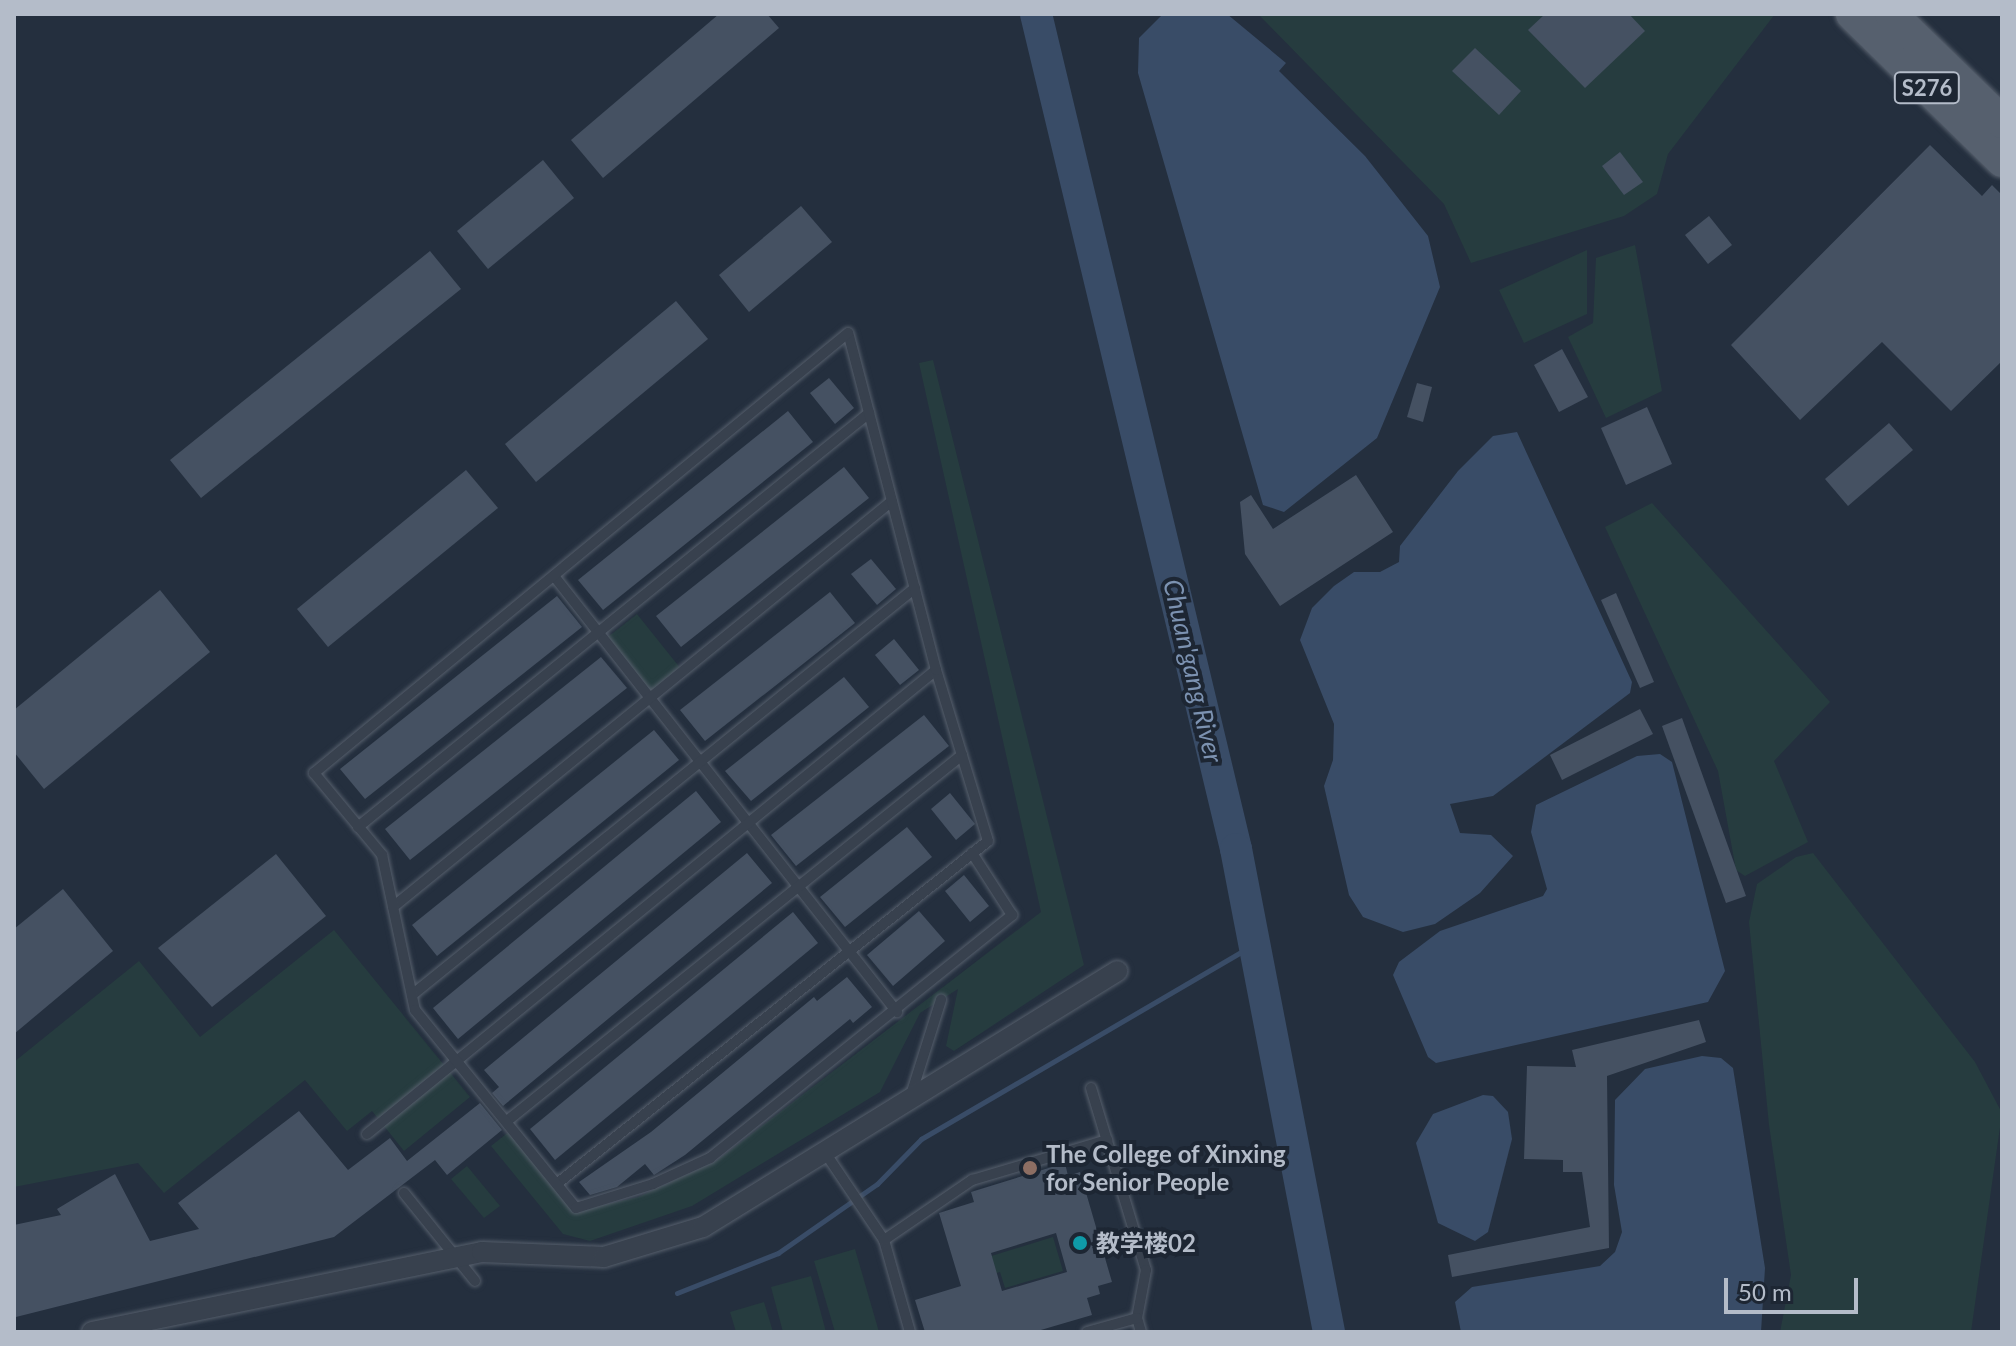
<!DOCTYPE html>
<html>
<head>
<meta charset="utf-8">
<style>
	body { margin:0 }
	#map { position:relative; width:2016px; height:1346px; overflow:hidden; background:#242f3e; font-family:Lato,"Noto Sans SC",sans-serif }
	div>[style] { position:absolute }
	.green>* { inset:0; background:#263c3f }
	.water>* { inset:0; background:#394c67 }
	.stream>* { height:5px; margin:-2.5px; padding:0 2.5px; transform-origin:2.5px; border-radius:2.5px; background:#394c67 }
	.river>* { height:32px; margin:-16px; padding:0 16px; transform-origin:16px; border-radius:16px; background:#394c67 }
	.building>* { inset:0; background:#455162 }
	.roads { filter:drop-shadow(0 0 2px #565f6c) drop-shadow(0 0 2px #565f6c) }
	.service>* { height:10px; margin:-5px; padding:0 5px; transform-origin:5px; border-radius:5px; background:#38414e }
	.minor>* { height:20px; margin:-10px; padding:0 10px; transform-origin:10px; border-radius:10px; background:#38414e }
	.primary>* { height:32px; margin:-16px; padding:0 16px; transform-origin:16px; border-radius:16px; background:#56606e }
	.dots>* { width:22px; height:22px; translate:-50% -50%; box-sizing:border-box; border:4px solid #1d2633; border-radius:50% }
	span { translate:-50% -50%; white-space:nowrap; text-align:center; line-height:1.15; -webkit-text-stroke:8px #1d2633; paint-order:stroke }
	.shield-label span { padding:2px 6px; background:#1d2633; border:2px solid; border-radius:6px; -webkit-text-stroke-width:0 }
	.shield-label { font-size:22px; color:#b4bcc9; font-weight:700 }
	.poi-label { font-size:24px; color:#b4bcc9; font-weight:700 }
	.left { translate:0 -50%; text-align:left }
	.water-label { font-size:26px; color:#7c92b1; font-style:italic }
	.frame { position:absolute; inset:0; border:16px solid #b4bcc9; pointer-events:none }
	.scale { position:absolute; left:1724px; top:1278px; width:134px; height:36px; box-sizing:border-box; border:4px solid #b4bcc9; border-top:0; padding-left:10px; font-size:24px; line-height:28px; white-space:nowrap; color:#b4bcc9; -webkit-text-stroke:6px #1d2633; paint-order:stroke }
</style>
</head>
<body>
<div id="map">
	<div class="green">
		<div style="clip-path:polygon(1258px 14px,1775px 14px,1668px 154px,1657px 194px,1624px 216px,1471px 263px,1444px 204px)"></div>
		<div style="clip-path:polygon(1635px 245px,1662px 391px,1606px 418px,1568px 337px,1593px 323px,1596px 258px)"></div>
		<div style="clip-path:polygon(1587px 250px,1587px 314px,1524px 343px,1499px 290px)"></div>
		<div style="clip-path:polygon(933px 360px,1084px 965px,954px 1051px,946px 1046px,958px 989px,920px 1013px,880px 1092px,692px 1206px,590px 1241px,563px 1234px,491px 1146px,510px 1131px,576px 1211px,638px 1197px,716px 1161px,1041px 912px,919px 363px)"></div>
		<div style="clip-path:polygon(1652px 503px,1830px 702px,1774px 761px,1808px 842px,1745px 876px,1736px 870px,1718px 771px,1605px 527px)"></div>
		<div style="clip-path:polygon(637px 614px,681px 669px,648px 695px,604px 640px)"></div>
		<div style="clip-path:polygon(1813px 853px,1975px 1062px,2002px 1113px,1971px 1332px,1780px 1332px,1791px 1275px,1769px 1125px,1749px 922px,1757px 884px,1796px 857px)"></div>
		<div style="clip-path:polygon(334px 930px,470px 1097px,404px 1151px,372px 1111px,347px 1131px,305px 1080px,164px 1193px,138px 1163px,14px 1187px,14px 1062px,139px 961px,200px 1037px)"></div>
		<div style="clip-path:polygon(467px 1166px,500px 1206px,484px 1218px,451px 1179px)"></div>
		<div style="clip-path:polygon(1053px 1237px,1063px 1271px,1005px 1288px,1000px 1272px,990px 1275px,985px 1258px)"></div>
		<div style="clip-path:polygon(855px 1249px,879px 1332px,835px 1332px,814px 1261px)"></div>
		<div style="clip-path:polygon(811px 1276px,826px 1332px,783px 1332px,771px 1287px)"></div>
		<div style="clip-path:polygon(764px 1302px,773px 1332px,736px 1332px,730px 1312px)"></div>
	</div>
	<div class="water">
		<div style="clip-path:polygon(1163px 14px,1227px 14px,1286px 63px,1279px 71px,1365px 156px,1428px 236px,1440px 287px,1377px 438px,1284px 512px,1263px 505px,1138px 73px,1139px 38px)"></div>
		<div style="clip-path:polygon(1517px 432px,1632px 682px,1630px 693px,1493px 796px,1450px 804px,1460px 833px,1491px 835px,1513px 856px,1480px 893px,1435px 924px,1403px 932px,1363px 917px,1349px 895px,1324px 786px,1333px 760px,1334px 724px,1300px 640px,1312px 608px,1334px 586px,1354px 572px,1380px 572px,1399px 562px,1400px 546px,1458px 471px,1493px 436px)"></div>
		<div style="clip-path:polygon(1660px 754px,1672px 762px,1725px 971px,1708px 1002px,1436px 1063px,1428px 1057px,1393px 975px,1399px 962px,1440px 931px,1543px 896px,1547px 889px,1531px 832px,1536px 805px,1637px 756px)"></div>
		<div style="clip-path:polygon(1702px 1056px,1721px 1058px,1733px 1068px,1765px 1268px,1761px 1332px,1461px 1332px,1455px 1302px,1472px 1287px,1600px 1266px,1615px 1252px,1622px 1232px,1614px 1185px,1615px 1100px,1645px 1069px)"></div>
		<div style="clip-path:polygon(1483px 1095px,1493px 1096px,1508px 1112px,1512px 1139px,1488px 1232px,1475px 1241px,1438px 1223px,1416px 1143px,1433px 1114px)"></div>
	</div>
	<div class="stream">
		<div style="left:677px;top:1293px;width:109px;rotate:-21.6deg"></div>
		<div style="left:778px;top:1253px;width:121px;rotate:-34.9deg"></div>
		<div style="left:877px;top:1184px;width:63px;rotate:-45.6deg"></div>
		<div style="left:921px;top:1139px;width:385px;rotate:-30.3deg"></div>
	</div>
	<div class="river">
		<div style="left:1036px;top:14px;width:859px;rotate:76.53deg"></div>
		<div style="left:1236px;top:849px;width:492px;rotate:79.1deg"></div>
	</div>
	<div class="building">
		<div style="clip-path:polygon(719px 14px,767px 14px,779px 28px,603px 178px,571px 140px)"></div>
		<div style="clip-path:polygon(1545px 14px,1629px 14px,1645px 31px,1585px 88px,1528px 30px)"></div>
		<div style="clip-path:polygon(1475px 48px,1521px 91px,1499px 115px,1452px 71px)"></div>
		<div style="clip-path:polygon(1930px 145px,1982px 196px,1992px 185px,2002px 195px,2002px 361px,1951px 411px,1882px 342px,1800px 420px,1731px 345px)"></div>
		<div style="clip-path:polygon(1620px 152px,1643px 182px,1624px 195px,1602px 166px)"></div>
		<div style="clip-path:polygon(543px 160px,574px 198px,488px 269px,457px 231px)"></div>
		<div style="clip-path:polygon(801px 206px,832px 242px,749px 312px,719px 275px)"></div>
		<div style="clip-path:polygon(1709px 216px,1732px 245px,1708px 264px,1685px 235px)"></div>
		<div style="clip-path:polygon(430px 251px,461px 289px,201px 498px,170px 460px)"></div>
		<div style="clip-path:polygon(676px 301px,708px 339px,536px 482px,505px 444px)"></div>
		<div style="clip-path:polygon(1562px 349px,1588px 397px,1559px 412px,1534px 365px)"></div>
		<div style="clip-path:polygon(829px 378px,854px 408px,835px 424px,810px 393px)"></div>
		<div style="clip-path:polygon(1417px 383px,1432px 387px,1423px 422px,1407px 417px)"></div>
		<div style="clip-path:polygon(1647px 407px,1672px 464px,1626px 485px,1601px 428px)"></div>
		<div style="clip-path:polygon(788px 411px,813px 442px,603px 610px,578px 580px)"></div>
		<div style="clip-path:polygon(1889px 423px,1913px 450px,1848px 506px,1825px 479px)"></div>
		<div style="clip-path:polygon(844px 467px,869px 498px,681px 647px,656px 616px)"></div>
		<div style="clip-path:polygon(466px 470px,498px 508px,328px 647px,297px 609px)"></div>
		<div style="clip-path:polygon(1356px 475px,1393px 532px,1280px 606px,1245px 554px,1240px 502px,1251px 495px,1273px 529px)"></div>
		<div style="clip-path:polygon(871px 559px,896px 589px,877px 605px,851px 574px)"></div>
		<div style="clip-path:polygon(160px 590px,210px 652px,44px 789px,14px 752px,14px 710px)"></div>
		<div style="clip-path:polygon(830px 592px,855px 623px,705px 741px,680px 710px)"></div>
		<div style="clip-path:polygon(1616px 593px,1654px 682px,1640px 688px,1601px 600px)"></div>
		<div style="clip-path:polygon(557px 596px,582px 627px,365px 799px,340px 769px)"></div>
		<div style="clip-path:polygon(894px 639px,919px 670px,900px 685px,875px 655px)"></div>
		<div style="clip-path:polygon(601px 657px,627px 688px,410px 860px,385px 829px)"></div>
		<div style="clip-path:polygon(844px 677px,869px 707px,751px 801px,725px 771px)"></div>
		<div style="clip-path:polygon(1640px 709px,1653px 734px,1562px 780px,1550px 755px)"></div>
		<div style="clip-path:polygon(924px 715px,949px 746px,796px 866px,771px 835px)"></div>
		<div style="clip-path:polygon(1682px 718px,1746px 896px,1726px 903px,1662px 726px)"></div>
		<div style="clip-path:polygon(654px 730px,679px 760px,437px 956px,412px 925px)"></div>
		<div style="clip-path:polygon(696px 791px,721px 822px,458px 1039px,433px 1008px)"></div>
		<div style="clip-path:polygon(950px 793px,975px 824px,956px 840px,931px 809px)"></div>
		<div style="clip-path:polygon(907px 827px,932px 857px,845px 927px,820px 897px)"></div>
		<div style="clip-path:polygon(747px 853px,772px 883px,503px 1106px,492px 1093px,499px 1087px,484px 1070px)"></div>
		<div style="clip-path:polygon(276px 854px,326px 916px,212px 1007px,158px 948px)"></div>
		<div style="clip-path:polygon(964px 875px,989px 906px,970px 922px,945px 891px)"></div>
		<div style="clip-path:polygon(63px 889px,113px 951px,14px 1034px,14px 929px)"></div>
		<div style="clip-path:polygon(919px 911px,945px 941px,893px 986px,867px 955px)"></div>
		<div style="clip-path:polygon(793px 912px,818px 943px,555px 1160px,530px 1129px)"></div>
		<div style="clip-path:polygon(847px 977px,872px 1007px,853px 1023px,850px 1019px,685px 1155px,654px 1175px,645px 1164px,617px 1187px,590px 1195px,579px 1182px,651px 1132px,814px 997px,817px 1001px)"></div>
		<div style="clip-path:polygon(1699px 1020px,1706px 1042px,1607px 1076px,1609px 1248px,1452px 1277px,1448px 1255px,1590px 1227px,1582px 1172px,1563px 1172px,1563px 1160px,1524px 1159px,1527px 1066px,1576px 1067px,1572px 1050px)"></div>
		<div style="clip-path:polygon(480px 1103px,502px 1130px,447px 1175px,435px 1160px,334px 1237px,16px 1317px,14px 1225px,61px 1215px,57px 1209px,115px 1174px,150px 1241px,199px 1229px,178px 1203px,299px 1111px,348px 1170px,390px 1138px,407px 1161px)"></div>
		<div style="clip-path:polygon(evenodd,1065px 1163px,1068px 1176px,1080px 1172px,1112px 1282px,1098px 1286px,1100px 1294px,1087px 1298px,1092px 1315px,1034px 1332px,925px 1332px,915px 1300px,961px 1286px,939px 1213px,974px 1202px,971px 1192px,1065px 1163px,1056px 1233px,1067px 1272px,1002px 1291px,991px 1253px,1056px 1233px)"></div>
	</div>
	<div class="roads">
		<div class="service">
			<div style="left:554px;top:576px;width:555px;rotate:51.81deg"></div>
			<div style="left:358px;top:827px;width:658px;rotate:-39.01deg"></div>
			<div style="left:393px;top:907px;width:643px;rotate:-39.13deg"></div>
			<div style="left:412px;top:995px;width:647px;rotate:-38.98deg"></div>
			<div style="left:1091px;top:1088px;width:190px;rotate:73.2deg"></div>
			<div style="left:1146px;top:1270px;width:49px;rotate:100.6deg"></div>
			<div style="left:1137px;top:1318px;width:15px;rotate:74deg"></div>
			<div style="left:911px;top:1095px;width:100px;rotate:-72.5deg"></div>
			<div style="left:507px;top:1121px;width:584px;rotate:-38.81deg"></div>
			<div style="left:367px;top:1134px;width:734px;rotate:-39.2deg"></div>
			<div style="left:824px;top:1151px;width:107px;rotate:56deg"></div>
			<div style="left:884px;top:1240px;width:96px;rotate:74.2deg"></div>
			<div style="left:558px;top:1183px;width:549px;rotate:-38.5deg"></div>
			<div style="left:988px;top:841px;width:179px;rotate:-106.9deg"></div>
			<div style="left:936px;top:670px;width:348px;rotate:-104.6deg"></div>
			<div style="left:848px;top:333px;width:692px;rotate:140.51deg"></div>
			<div style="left:314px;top:773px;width:107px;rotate:50.3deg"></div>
			<div style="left:382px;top:855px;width:158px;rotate:78deg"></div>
			<div style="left:415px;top:1010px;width:255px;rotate:50.9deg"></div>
			<div style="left:576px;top:1208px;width:81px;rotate:-17.3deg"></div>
			<div style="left:653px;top:1184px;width:63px;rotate:-24.5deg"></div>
			<div style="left:710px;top:1158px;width:388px;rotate:-38.8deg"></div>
			<div style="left:1012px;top:915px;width:74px;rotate:-122.8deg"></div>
			<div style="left:404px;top:1193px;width:113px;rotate:51.1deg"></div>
			<div style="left:884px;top:1240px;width:107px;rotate:-34.3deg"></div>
			<div style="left:972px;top:1180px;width:141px;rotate:-16.5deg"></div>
			<div style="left:1087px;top:1332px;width:52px;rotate:-15.6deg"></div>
		</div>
		<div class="minor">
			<div style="left:92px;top:1332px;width:398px;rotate:-11.6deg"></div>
			<div style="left:482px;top:1252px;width:122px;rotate:2.3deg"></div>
			<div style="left:604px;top:1257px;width:103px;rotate:-16.9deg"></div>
			<div style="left:703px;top:1227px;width:487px;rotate:-31.7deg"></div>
		</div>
		<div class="primary">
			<div style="left:1852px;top:14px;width:210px;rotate:44.4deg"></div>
			<div style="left:1891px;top:14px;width:155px;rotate:44.2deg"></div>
		</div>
	</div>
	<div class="dots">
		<div style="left:1030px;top:1168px;background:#8d6e63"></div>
		<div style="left:1080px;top:1243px;background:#0f9aa8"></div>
	</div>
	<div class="shield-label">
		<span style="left:1927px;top:88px">S276</span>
	</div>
	<div class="poi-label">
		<span class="left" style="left:1046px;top:1168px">The College of Xinxing<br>for Senior People</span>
		<span class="left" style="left:1096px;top:1243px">教学楼02</span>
	</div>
	<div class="water-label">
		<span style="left:1193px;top:671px;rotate:77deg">Chuan'gang River</span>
	</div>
	<div class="frame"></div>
	<div class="scale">50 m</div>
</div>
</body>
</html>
